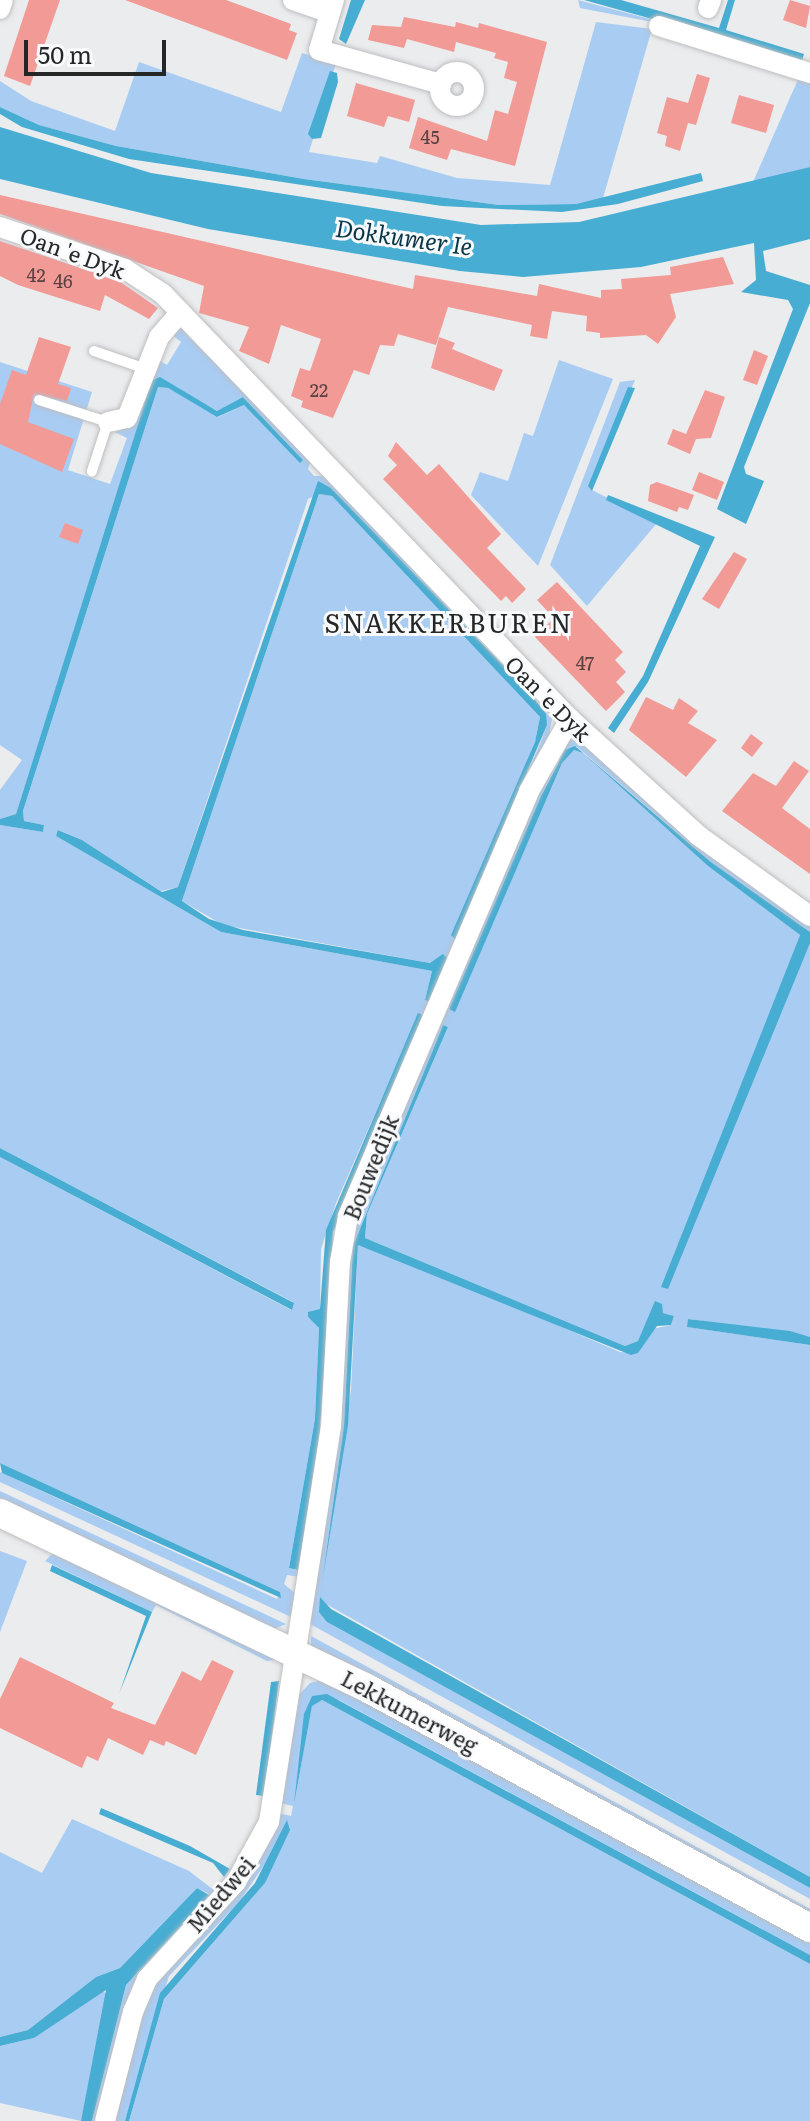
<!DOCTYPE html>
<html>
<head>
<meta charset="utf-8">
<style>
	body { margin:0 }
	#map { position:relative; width:810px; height:2121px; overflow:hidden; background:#eaecee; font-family:Literata,serif }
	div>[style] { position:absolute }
	.green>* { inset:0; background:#a9ccf3 }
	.water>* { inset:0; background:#48add2 }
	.building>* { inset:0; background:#f29a96 }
	.roads { filter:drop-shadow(0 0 2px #bdbec0) drop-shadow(0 0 2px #bdbec0) }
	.service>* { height:10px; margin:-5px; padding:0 5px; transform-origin:5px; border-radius:5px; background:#fff }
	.minor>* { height:20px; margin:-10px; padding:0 10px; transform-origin:10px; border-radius:10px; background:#fff }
	.minor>.ring { margin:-10px; padding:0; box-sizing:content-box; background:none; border:20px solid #fff; border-radius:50% }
	.secondary>* { height:28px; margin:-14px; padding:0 14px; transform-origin:14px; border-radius:14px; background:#fff }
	span { translate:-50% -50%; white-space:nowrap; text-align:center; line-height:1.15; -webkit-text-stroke:6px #f8fafc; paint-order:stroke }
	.number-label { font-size:18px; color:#584342 }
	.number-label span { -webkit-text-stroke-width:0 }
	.street-label { font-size:22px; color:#252626 }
	.water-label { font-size:24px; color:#093747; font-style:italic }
	.quarter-label { font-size:26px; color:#252626; letter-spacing:2px }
	.scale { position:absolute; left:24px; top:40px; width:142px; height:36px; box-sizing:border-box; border:4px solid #252626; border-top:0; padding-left:10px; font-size:24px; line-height:28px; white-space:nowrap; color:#252626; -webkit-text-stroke:6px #f8fafc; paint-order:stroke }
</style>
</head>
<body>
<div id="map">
	<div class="green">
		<div style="clip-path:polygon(578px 0,802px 59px,808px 65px,683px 28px,580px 8px)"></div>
		<div style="clip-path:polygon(596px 22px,652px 29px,603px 198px,576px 204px,499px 205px,304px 179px,116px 146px,39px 125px,0 107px,0 81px,31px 101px,115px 131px,139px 62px,281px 112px,302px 53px,336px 63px,309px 152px,377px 163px,380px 156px,457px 178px,550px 185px)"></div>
		<div style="clip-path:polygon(800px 75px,810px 79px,810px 167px,753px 182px)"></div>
		<div style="clip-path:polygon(evenodd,180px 328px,311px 460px,308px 469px,314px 476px,326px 476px,552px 719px,549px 735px,342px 1217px,300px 1577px,287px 1575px,284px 1584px,296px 1594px,291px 1617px,0 1482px,0 1472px,277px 1599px,280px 1592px,0 1463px,0 1157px,291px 1310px,293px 1302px,0 1148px,0 825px,43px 832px,44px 825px,24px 821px,23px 811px,158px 387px,168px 388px,218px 417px,244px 405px,303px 460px,243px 397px,218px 411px,154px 378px,16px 814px,0 819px,0 790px,22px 760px,0 745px,0 362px,92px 392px,68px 470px,110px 484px,127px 438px,115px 432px,126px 428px,155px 358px,167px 365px,181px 342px,171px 334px,180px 328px,331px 488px,540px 705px,547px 725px,540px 744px,456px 939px,535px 742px,540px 717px,332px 496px,319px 494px,182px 901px,223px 925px,430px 963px,440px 961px,430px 1002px,425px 1000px,432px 971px,221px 932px,56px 836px,59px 830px,82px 840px,161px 891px,178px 887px,308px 499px,331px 488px,180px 328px,419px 1013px,329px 1250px,327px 1319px,297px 1570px,289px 1568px,315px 1419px,319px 1328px,308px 1317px,320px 1309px,321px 1249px,336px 1203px,419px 1013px)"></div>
		<div style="clip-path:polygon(559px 360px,613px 379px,538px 566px,471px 495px,480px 472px,508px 481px,524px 433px,533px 436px)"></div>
		<div style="clip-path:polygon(635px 380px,590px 489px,657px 523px,587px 606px,550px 565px,620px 382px)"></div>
		<div style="clip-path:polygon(evenodd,569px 740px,584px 741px,810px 924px,810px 932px,711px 862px,576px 746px,558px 761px,541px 796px,449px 1009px,455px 1011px,562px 763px,574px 750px,583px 753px,708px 866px,800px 935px,736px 1100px,810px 943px,810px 1337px,689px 1319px,688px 1327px,810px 1345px,810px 1877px,326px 1604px,327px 1622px,810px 1888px,810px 1899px,310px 1624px,355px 1218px,551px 757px,569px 740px,443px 1025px,448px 1027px,367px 1214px,365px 1238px,625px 1346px,638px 1341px,661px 1306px,663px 1313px,674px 1316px,671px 1325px,652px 1329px,638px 1353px,620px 1352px,405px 1260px,358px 1245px,351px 1390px,322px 1583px,344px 1425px,353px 1246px,443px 1025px)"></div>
		<div style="clip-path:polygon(0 1491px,54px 1516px,286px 1624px,272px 1630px,0 1503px)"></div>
		<div style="clip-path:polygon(0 1551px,27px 1561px,0 1632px)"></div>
		<div style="clip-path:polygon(55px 1551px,280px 1659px,267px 1661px,156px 1605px,152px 1612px,45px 1561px)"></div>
		<div style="clip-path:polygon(311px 1636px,810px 1909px,810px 1919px,311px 1646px)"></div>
		<div style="clip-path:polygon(326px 1679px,810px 1939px,810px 1955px,339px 1700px,312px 1696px,294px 1804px,312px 1705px,322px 1700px,810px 1964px,810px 2121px,129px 2121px,164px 1999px,265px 1883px,275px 1849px,239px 1902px,169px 1976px,125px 2121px,110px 2121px,142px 2002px,278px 1813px,291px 1816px,293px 1806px,280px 1803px,297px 1697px,310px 1683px)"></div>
		<div style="clip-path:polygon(72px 1819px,189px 1871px,215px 1891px,157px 1958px,100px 2121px,92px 2121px,126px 1985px,209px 1894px,197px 1888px,120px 1968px,96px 1977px,28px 2030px,0 2037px,0 1852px,42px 1873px)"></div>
		<div style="clip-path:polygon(101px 1990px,109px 1995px,81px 2121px,0 2103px,0 2046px,34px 2038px)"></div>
	</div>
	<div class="water">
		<div style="clip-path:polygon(351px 0,365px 0,346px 44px,339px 39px)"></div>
		<div style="clip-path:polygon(584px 0,621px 0,719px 28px,728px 0,735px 0,726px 30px,804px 54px,802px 61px)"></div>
		<div style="clip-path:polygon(330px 71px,337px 73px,338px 82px,321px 138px,312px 139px,308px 134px)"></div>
		<div style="clip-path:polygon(0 107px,39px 125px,116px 146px,304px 179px,499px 205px,576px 204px,701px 173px,703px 181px,618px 204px,562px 212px,442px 206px,129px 159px,22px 127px,0 114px)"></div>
		<div style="clip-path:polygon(0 127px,151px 173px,481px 225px,579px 222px,810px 167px,810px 239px,763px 251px,766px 271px,810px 285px,810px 303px,744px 467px,746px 474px,764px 481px,746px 524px,717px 509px,793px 309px,788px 300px,741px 292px,756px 280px,754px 243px,641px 267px,523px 277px,460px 271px,208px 229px,0 179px)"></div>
		<div style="clip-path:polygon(160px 377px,217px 411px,243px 397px,303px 460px,300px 463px,244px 405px,217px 417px,168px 388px,158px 387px,23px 811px,24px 821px,44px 825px,43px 832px,0 825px,0 819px,16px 814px,152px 380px)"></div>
		<div style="clip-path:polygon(628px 387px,635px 388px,592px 491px,588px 486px)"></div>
		<div style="clip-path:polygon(318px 481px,331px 488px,527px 690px,546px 714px,547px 725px,456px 940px,451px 935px,535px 742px,540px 717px,332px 496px,319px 494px,182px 901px,209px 919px,243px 930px,430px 963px,443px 954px,447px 958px,430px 1002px,425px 1000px,432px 971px,221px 932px,56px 836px,58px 830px,82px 840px,162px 892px,178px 887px)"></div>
		<div style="clip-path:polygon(608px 495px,715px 537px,648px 682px,614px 733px,608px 728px,643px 676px,700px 546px,606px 500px)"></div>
		<div style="clip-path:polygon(575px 746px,711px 862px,810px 932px,810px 943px,668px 1289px,661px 1287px,800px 935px,708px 866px,583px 753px,574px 750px,562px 763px,455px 1012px,449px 1009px,541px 796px,565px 750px)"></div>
		<div style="clip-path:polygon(418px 1013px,424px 1016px,333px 1232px,319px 1445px,298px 1570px,289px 1568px,315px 1419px,319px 1328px,308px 1317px,308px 1312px,320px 1309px,326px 1230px)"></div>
		<div style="clip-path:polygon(443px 1025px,448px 1027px,367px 1214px,365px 1238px,625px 1346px,638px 1341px,655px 1301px,662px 1304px,663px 1313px,674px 1316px,671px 1325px,657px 1326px,638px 1353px,631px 1355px,358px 1245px,348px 1425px,322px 1583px,344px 1425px,353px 1246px)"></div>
		<div style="clip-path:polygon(0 1148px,294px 1303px,292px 1310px,0 1157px)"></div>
		<div style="clip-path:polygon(688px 1319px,790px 1331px,810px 1337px,810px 1345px,687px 1327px)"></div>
		<div style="clip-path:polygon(0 1463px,280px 1592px,281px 1598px,2px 1473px)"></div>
		<div style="clip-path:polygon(52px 1565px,152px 1612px,119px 1694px,146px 1616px,50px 1571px)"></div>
		<div style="clip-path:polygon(320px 1597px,331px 1609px,810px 1877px,810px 1888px,327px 1622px,319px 1612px)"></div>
		<div style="clip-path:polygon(279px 1681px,264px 1796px,256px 1795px,271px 1682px)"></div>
		<div style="clip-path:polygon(327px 1694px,810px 1955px,810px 1964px,322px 1700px,312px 1706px,294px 1804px,304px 1714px,312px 1696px)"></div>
		<div style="clip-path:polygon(101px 1808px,190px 1846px,230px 1869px,224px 1877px,213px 1863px,99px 1814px)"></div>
		<div style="clip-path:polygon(287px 1820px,290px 1830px,265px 1883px,164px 1999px,129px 2121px,125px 2121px,160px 1993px,255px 1883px)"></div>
		<div style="clip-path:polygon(197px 1888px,209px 1895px,126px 1985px,92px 2121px,81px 2121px,106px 1990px,34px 2038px,0 2046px,0 2037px,28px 2030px,96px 1977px,120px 1968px)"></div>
	</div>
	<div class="building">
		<div style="clip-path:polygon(29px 0,60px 0,30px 86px,4px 76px)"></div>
		<div style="clip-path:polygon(125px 0,226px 0,291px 24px,289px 30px,297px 33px,287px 60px)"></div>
		<div style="clip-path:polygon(790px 0,810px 6px,806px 28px,783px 20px)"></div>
		<div style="clip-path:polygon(404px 17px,455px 27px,456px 22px,478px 28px,479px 23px,547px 42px,515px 166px,451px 149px,447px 160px,409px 148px,418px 117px,487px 141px,495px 110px,508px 114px,517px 82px,504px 78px,508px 62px,494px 58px,496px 53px,456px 42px,454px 52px,407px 39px,404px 48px,368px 40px,372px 25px,401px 27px)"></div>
		<div style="clip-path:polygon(697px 74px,710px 78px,696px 125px,688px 123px,680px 151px,665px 146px,667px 136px,657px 133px,667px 97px,688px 103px)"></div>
		<div style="clip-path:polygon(356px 83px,415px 100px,409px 122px,388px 116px,384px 127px,347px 116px)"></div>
		<div style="clip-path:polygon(739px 95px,774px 105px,766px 133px,731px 123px)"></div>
		<div style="clip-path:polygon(0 195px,413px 289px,415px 275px,537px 296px,539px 284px,601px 298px,601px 290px,622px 289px,621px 279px,671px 275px,670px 267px,723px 257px,734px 284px,670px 294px,676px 317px,658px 344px,646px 335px,600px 338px,600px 333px,586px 331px,587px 316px,552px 311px,547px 339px,530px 336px,532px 325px,448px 307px,436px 345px,398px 334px,394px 346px,380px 345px,369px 375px,354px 370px,333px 418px,301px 407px,303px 401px,291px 396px,300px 368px,310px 371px,321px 339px,281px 325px,269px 364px,239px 351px,249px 327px,199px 313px,204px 286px,0 214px)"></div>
		<div style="clip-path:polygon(0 241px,119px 281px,158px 308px,149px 319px,105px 295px,100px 311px,18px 285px,0 276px)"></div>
		<div style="clip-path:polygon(39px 337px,71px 347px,58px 384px,71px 388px,67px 401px,34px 394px,28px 422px,74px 439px,62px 472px,0 444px,0 404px,12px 370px,26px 375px)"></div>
		<div style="clip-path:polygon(439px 337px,455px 343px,452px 349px,503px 370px,494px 391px,431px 368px)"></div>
		<div style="clip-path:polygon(754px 350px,768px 356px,757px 385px,743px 380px)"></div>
		<div style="clip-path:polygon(705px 390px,725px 397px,711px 438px,696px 439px,690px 454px,667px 444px,673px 429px,686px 434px)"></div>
		<div style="clip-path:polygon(396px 442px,427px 475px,439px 464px,501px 534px,487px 548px,526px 589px,512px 603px,506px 596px,501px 601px,383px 479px,397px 465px,388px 456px)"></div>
		<div style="clip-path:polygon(699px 472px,724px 482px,717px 500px,692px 490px)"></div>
		<div style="clip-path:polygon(657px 482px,694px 495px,688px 510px,679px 507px,677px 512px,648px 501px,650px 485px)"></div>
		<div style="clip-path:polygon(65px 523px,83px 530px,78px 544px,59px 537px)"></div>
		<div style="clip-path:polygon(734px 552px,747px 559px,719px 609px,702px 599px)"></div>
		<div style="clip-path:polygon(557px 582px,623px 652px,615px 660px,626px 672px,616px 682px,625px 692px,606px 711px,535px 637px,554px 618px,537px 600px)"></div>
		<div style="clip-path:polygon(646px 697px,673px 710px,679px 698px,698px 711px,688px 723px,717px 740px,686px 777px,629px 730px)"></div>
		<div style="clip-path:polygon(751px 734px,763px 743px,752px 757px,741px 748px)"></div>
		<div style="clip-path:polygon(794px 761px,809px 771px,782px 808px,810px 829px,810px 874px,722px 811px,753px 773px,776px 786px)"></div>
		<div style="clip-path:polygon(20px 1657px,114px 1703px,111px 1708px,155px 1725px,182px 1671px,201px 1681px,212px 1660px,234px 1671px,196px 1755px,166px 1741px,164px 1746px,150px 1740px,143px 1755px,108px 1738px,98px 1761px,87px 1756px,82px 1768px,0 1728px,0 1699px)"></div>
	</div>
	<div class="roads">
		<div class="service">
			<div style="left:94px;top:351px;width:55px;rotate:19.1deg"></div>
			<div style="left:39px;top:400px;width:72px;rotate:17.7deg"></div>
			<div style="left:108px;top:422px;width:52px;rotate:108.1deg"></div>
		</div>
		<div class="minor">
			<div style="left:293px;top:0;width:39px;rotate:19deg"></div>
			<div style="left:334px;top:0;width:52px;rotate:106.7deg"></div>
			<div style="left:319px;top:50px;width:127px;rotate:15.6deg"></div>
			<div style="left:708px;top:8px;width:9px;rotate:-69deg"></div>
			<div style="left:0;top:9px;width:9px;rotate:-72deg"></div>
			<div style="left:659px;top:26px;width:158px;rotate:17.3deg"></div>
			<div class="ring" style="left:440px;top:72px;width:14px;height:14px"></div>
			<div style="left:0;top:227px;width:132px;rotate:18.6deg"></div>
			<div style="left:125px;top:269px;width:45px;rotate:33.3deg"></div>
			<div style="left:163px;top:294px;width:588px;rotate:46.24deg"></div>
			<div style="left:570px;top:719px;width:174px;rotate:42.2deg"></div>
			<div style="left:699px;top:836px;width:137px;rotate:35.8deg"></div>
			<div style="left:108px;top:422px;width:19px;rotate:-12deg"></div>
			<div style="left:127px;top:418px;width:87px;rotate:-68.4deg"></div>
			<div style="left:159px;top:337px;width:33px;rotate:-49deg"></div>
			<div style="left:105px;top:2121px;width:113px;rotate:-75.6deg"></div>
			<div style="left:133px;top:2012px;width:36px;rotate:-67deg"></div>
			<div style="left:147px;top:1979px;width:132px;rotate:-47.5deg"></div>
			<div style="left:236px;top:1882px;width:68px;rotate:-61.2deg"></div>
			<div style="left:269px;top:1822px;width:400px;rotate:-81.1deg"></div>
			<div style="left:331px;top:1427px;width:165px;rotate:-86.9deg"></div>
			<div style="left:340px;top:1262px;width:47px;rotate:-80.1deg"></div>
			<div style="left:348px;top:1216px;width:462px;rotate:-66.9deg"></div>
			<div style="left:529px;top:791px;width:83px;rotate:-60.3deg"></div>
		</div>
		<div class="secondary">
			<div style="left:0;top:1513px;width:404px;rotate:25.5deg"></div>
			<div style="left:365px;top:1687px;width:506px;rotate:28.44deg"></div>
		</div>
	</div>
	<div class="number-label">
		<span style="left:430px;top:137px">45</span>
		<span style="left:36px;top:275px">42</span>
		<span style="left:63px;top:281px">46</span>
		<span style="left:319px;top:390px">22</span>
		<span style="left:585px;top:663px">47</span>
	</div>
	<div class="street-label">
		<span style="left:73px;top:252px;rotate:20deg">Oan 'e Dyk</span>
		<span style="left:549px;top:698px;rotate:45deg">Oan 'e Dyk</span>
		<span style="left:370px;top:1167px;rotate:-68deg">Bouwedijk</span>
		<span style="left:410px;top:1711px;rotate:28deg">Lekkumerweg</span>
		<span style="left:220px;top:1894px;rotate:-50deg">Miedwei</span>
	</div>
	<div class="water-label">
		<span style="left:404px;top:236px;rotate:8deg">Dokkumer Ie</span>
	</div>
	<div class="quarter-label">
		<span style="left:449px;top:622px">SNAKKERBUREN</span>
	</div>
	<div class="scale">50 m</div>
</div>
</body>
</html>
